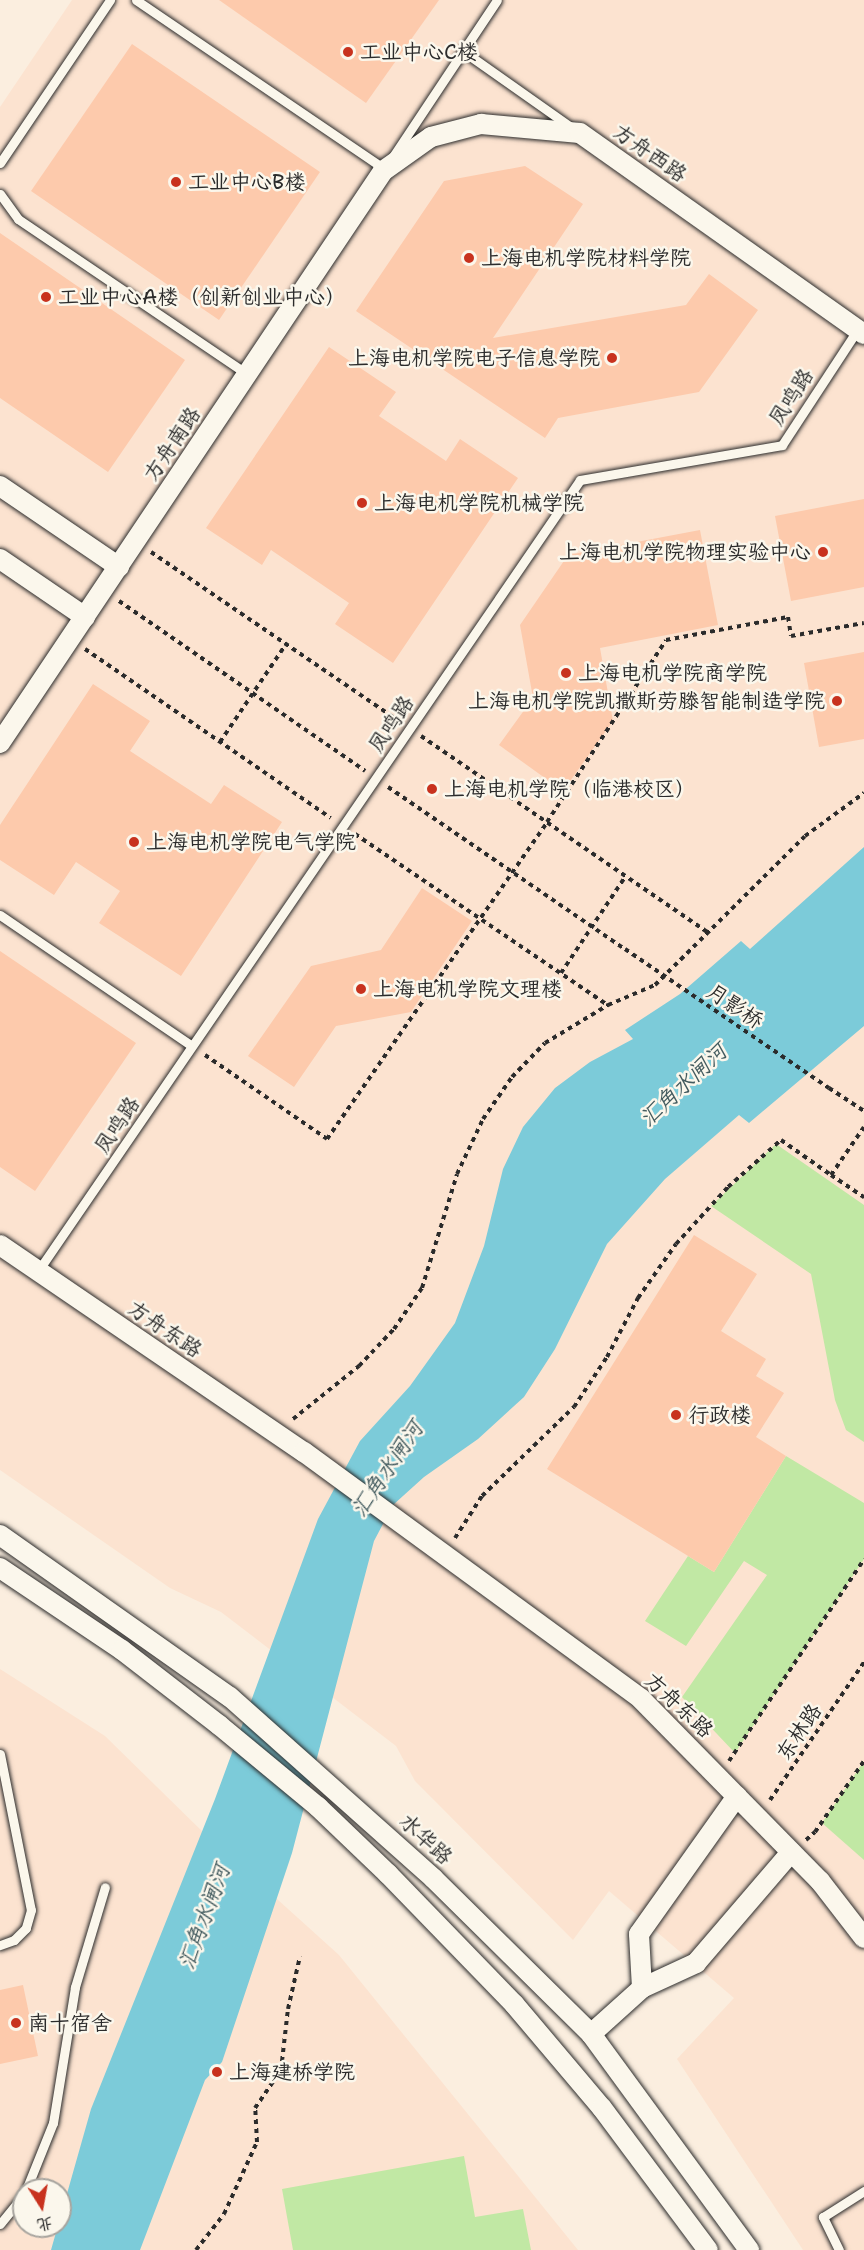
<!DOCTYPE html>
<html>
<head>
<meta charset="utf-8">
<style>
	body { margin:0 }
	#map { position:relative; width:864px; height:2250px; overflow:hidden; background:#fbeedf; font-family:"Shantell Sans","LXGW WenKai TC",sans-serif }
	div>[style] { position:absolute }
	.built>* { inset:0; background:#fce3d0 }
	.green>* { inset:0; background:#c1e8a4 }
	.water>* { inset:0; background:#7ccbd9 }
	.building>* { inset:0; background:#fdcaac }
	.path>* { height:4px; margin-top:-2px; transform-origin:0; background:repeating-linear-gradient(90deg,#2b2b2b 0 4.5px,transparent 0 9px) }
	.roads { filter:drop-shadow(0 0 2px #2b2b2b) drop-shadow(0 0 2px #2b2b2b) }
	.lane>* { height:9px; margin:-4.5px; padding:0 4.5px; transform-origin:4.5px; border-radius:4.5px; background:#fbf7ec }
	.street>* { height:20px; margin:-10px; padding:0 10px; transform-origin:10px; border-radius:10px; background:#fbf7ec }
	.path-bridge>* { height:4px; margin-top:-2px; transform-origin:0; background:repeating-linear-gradient(90deg,#2b2b2b 0 4.5px,transparent 0 9px) }
	.dots>* { width:16px; height:16px; translate:-50% -50%; box-sizing:border-box; border:3px solid #fbf7ec; border-radius:50% }
	span { translate:-50% -50%; white-space:nowrap; text-align:center; line-height:1.15; -webkit-text-stroke:5px #fbf7ec; paint-order:stroke }
	.poi-label { font-size:21px; color:#2b2b2b }
	.left { translate:0 -50%; text-align:left }
	.right { translate:-100% -50%; text-align:right }
	.street-label { font-size:21px; color:#2b2b2b }
	.water-label { font-size:22px; color:#435b5f; font-style:italic }
	.north { position:absolute; left:12px; top:2178px; width:60px; height:60px; box-sizing:border-box; background:#fbf7ec; border:2px solid #a8a59f; border-radius:50%; rotate:169deg; font-size:16px; font-weight:700; line-height:24px; text-align:center; color:#2b2b2b }
	.north::after { content:''; display:block; margin:auto; width:21px; height:27px; background:#c8321e; clip-path:polygon(50% 0,100% 100%,50% 72%,0 100%) }
</style>
</head>
<body>
<div id="map">
	<div class="built">
		<div style="clip-path:polygon(72px 0,864px 0,864px 2250px,803px 2250px,677px 2059px,734px 1998px,609px 1891px,573px 1940px,415px 1781px,396px 1746px,221px 1612px,170px 1588px,0 1470px,0 107px)"></div>
		<div style="clip-path:polygon(evenodd,0 1669px,105px 1736px,207px 1836px,339px 1955px,578px 2250px,0 2250px,0 1669px,24px 2190px,60px 2190px,60px 2226px,24px 2226px,24px 2190px)"></div>
	</div>
	<div class="green">
		<div style="clip-path:polygon(776px 1144px,864px 1205px,864px 1442px,846px 1430px,835px 1400px,811px 1274px,711px 1206px)"></div>
		<div style="clip-path:polygon(786px 1456px,864px 1503px,864px 1559px,735px 1753px,682px 1697px,767px 1575px,744px 1561px,686px 1646px,645px 1621px,688px 1556px,714px 1572px)"></div>
		<div style="clip-path:polygon(864px 1761px,864px 1860px,822px 1823px)"></div>
		<div style="clip-path:polygon(464px 2156px,475px 2217px,523px 2209px,531px 2250px,293px 2250px,282px 2189px)"></div>
	</div>
	<div class="water">
		<div style="clip-path:polygon(864px 847px,864px 1026px,749px 1123px,739px 1115px,665px 1179px,607px 1244px,555px 1349px,524px 1397px,478px 1439px,424px 1477px,393px 1505px,374px 1541px,292px 1853px,222px 2062px,205px 2080px,140px 2250px,51px 2250px,91px 2109px,215px 1799px,318px 1519px,360px 1441px,410px 1386px,455px 1323px,484px 1246px,503px 1169px,523px 1127px,555px 1088px,590px 1062px,633px 1039px,625px 1030px,680px 994px,741px 941px,750px 949px)"></div>
	</div>
	<div class="building">
		<div style="clip-path:polygon(219px 0,439px 0,366px 103px)"></div>
		<div style="clip-path:polygon(132px 44px,320px 172px,219px 320px,31px 191px)"></div>
		<div style="clip-path:polygon(525px 166px,583px 204px,493px 338px,686px 305px,709px 274px,758px 310px,699px 392px,558px 418px,545px 438px,356px 311px,444px 181px)"></div>
		<div style="clip-path:polygon(0 233px,185px 360px,108px 472px,0 398px)"></div>
		<div style="clip-path:polygon(329px 347px,396px 392px,379px 416px,446px 461px,460px 439px,518px 478px,393px 663px,335px 624px,349px 603px,271px 550px,262px 565px,206px 528px)"></div>
		<div style="clip-path:polygon(864px 499px,864px 587px,791px 601px,775px 516px)"></div>
		<div style="clip-path:polygon(700px 530px,718px 625px,600px 648px,613px 721px,563px 791px,499px 745px,533px 698px,520px 625px,568px 555px)"></div>
		<div style="clip-path:polygon(864px 652px,864px 739px,819px 747px,804px 663px)"></div>
		<div style="clip-path:polygon(93px 684px,150px 721px,130px 751px,211px 804px,224px 785px,282px 822px,181px 976px,99px 923px,120px 891px,76px 862px,54px 895px,0 860px,0 825px)"></div>
		<div style="clip-path:polygon(422px 888px,472px 921px,411px 1012px,336px 1026px,294px 1087px,248px 1056px,311px 966px,381px 950px)"></div>
		<div style="clip-path:polygon(0 951px,136px 1043px,35px 1191px,0 1167px)"></div>
		<div style="clip-path:polygon(694px 1235px,757px 1274px,721px 1331px,766px 1359px,756px 1376px,784px 1393px,756px 1437px,786px 1456px,714px 1572px,547px 1469px)"></div>
		<div style="clip-path:polygon(23px 1985px,38px 2056px,0 2064px,0 1990px)"></div>
	</div>
	<div class="path">
		<div style="left:151px;top:552px;width:298px;rotate:34.3deg"></div>
		<div style="left:119px;top:601px;width:299px;rotate:34.6deg"></div>
		<div style="left:85px;top:649px;width:298px;rotate:34.5deg"></div>
		<div style="left:421px;top:736px;width:350px;rotate:34.4deg"></div>
		<div style="left:220px;top:742px;width:118px;rotate:-56deg"></div>
		<div style="left:388px;top:787px;width:287px;rotate:34.4deg"></div>
		<div style="left:355px;top:834px;width:305px;rotate:34.1deg"></div>
		<div style="left:561px;top:973px;width:115px;rotate:-56.3deg"></div>
		<div style="left:205px;top:1055px;width:148px;rotate:34.5deg"></div>
		<div style="left:327px;top:1139px;width:386px;rotate:-55.2deg"></div>
		<div style="left:547px;top:822px;width:217px;rotate:-56.8deg"></div>
		<div style="left:666px;top:640px;width:124px;rotate:-10.7deg"></div>
		<div style="left:788px;top:617px;width:19px;rotate:81deg"></div>
		<div style="left:791px;top:636px;width:74px;rotate:-10.1deg"></div>
		<div style="left:829px;top:1088px;width:42px;rotate:33.3deg"></div>
		<div style="left:831px;top:1175px;width:40px;rotate:34deg"></div>
		<div style="left:293px;top:1419px;width:85px;rotate:-38.8deg"></div>
		<div style="left:359px;top:1366px;width:51px;rotate:-46.6deg"></div>
		<div style="left:394px;top:1329px;width:50px;rotate:-55.7deg"></div>
		<div style="left:422px;top:1288px;width:119px;rotate:-72.9deg"></div>
		<div style="left:457px;top:1174px;width:61px;rotate:-64.7deg"></div>
		<div style="left:483px;top:1119px;width:51px;rotate:-55.4deg"></div>
		<div style="left:512px;top:1077px;width:47px;rotate:-45.9deg"></div>
		<div style="left:545px;top:1043px;width:74px;rotate:-31.1deg"></div>
		<div style="left:608px;top:1005px;width:51px;rotate:-23.1deg"></div>
		<div style="left:655px;top:985px;width:211px;rotate:-44.8deg"></div>
		<div style="left:805px;top:836px;width:73px;rotate:-36.1deg"></div>
		<div style="left:455px;top:1538px;width:50px;rotate:-57.3deg"></div>
		<div style="left:482px;top:1496px;width:128px;rotate:-44.1deg"></div>
		<div style="left:574px;top:1407px;width:60px;rotate:-56.6deg"></div>
		<div style="left:607px;top:1357px;width:67px;rotate:-62.3deg"></div>
		<div style="left:638px;top:1298px;width:66px;rotate:-54.9deg"></div>
		<div style="left:676px;top:1244px;width:77px;rotate:-47.6deg"></div>
		<div style="left:728px;top:1187px;width:71px;rotate:-41.6deg"></div>
		<div style="left:781px;top:1140px;width:61px;rotate:35deg"></div>
		<div style="left:831px;top:1175px;width:58px;rotate:-55.5deg"></div>
		<div style="left:729px;top:1761px;width:243px;rotate:-56.2deg"></div>
		<div style="left:770px;top:1800px;width:167px;rotate:-55.7deg"></div>
		<div style="left:806px;top:1840px;width:12px;rotate:-42deg"></div>
		<div style="left:815px;top:1832px;width:86px;rotate:-55.4deg"></div>
		<div style="left:196px;top:2250px;width:46px;rotate:-52.1deg"></div>
		<div style="left:224px;top:2214px;width:79px;rotate:-65.4deg"></div>
		<div style="left:257px;top:2142px;width:34px;rotate:-93deg"></div>
		<div style="left:255px;top:2108px;width:46px;rotate:-55.6deg"></div>
		<div style="left:281px;top:2070px;width:61px;rotate:-83.5deg"></div>
		<div style="left:288px;top:2009px;width:54px;rotate:-77.2deg"></div>
	</div>
	<div class="roads">
		<div class="lane">
			<div style="left:136px;top:0;width:301px;rotate:34.2deg"></div>
			<div style="left:463px;top:51px;width:61px;rotate:-56.3deg"></div>
			<div style="left:392px;top:158px;width:128px;rotate:-56.4deg"></div>
			<div style="left:463px;top:51px;width:133px;rotate:35.2deg"></div>
			<div style="left:0;top:163px;width:197px;rotate:-56deg"></div>
			<div style="left:0;top:194px;width:31px;rotate:54deg"></div>
			<div style="left:18px;top:219px;width:277px;rotate:34.1deg"></div>
			<div style="left:0;top:915px;width:232px;rotate:34.3deg"></div>
			<div style="left:38px;top:1271px;width:959px;rotate:-55.58deg"></div>
			<div style="left:580px;top:480px;width:205px;rotate:-9.8deg"></div>
			<div style="left:782px;top:445px;width:139px;rotate:-56.8deg"></div>
			<div style="left:0;top:1754px;width:159px;rotate:78.8deg"></div>
			<div style="left:31px;top:1910px;width:19px;rotate:106deg"></div>
			<div style="left:26px;top:1928px;width:17px;rotate:135deg"></div>
			<div style="left:14px;top:1940px;width:15px;rotate:160deg"></div>
			<div style="left:26px;top:2190px;width:72px;rotate:-68.1deg"></div>
			<div style="left:53px;top:2123px;width:138px;rotate:-80.8deg"></div>
			<div style="left:75px;top:1987px;width:104px;rotate:-73.3deg"></div>
			<div style="left:0;top:2224px;width:38px;rotate:-51deg"></div>
			<div style="left:839px;top:2250px;width:37px;rotate:-116deg"></div>
			<div style="left:823px;top:2217px;width:49px;rotate:-32.4deg"></div>
		</div>
		<div class="street">
			<div style="left:0;top:486px;width:144px;rotate:34.2deg"></div>
			<div style="left:0;top:559px;width:103px;rotate:34.3deg"></div>
			<div style="left:0;top:743px;width:688px;rotate:-56.19deg"></div>
			<div style="left:383px;top:171px;width:59px;rotate:-35.3deg"></div>
			<div style="left:431px;top:137px;width:52px;rotate:-14.6deg"></div>
			<div style="left:481px;top:124px;width:99px;rotate:5.2deg"></div>
			<div style="left:580px;top:133px;width:348px;rotate:35.3deg"></div>
			<div style="left:0;top:1245px;width:368px;rotate:34.3deg"></div>
			<div style="left:304px;top:1452px;width:418px;rotate:36.2deg"></div>
			<div style="left:641px;top:1699px;width:255px;rotate:45.5deg"></div>
			<div style="left:820px;top:1881px;width:72px;rotate:52.3deg"></div>
			<div style="left:0;top:1535px;width:281px;rotate:35.2deg"></div>
			<div style="left:230px;top:1697px;width:272px;rotate:41.7deg"></div>
			<div style="left:433px;top:1878px;width:222px;rotate:44.6deg"></div>
			<div style="left:591px;top:2034px;width:268px;rotate:53.8deg"></div>
			<div style="left:0;top:1568px;width:147px;rotate:33.9deg"></div>
			<div style="left:122px;top:1650px;width:123px;rotate:37.7deg"></div>
			<div style="left:219px;top:1725px;width:129px;rotate:39.6deg"></div>
			<div style="left:318px;top:1807px;width:97px;rotate:43.7deg"></div>
			<div style="left:388px;top:1874px;width:181px;rotate:45.9deg"></div>
			<div style="left:514px;top:2004px;width:136px;rotate:49.8deg"></div>
			<div style="left:602px;top:2108px;width:177px;rotate:53.3deg"></div>
			<div style="left:642px;top:1988px;width:54px;rotate:-93.2deg"></div>
			<div style="left:639px;top:1934px;width:169px;rotate:-54.6deg"></div>
			<div style="left:591px;top:2034px;width:69px;rotate:-42deg"></div>
			<div style="left:642px;top:1988px;width:60px;rotate:-24.8deg"></div>
			<div style="left:696px;top:1963px;width:146px;rotate:-49.4deg"></div>
		</div>
	</div>
	<div class="path-bridge">
		<div style="left:625px;top:949px;width:247px;rotate:34.3deg"></div>
	</div>
	<div class="dots">
		<div style="left:348px;top:52px;background:#c8321e"></div>
		<div style="left:176px;top:182px;background:#c8321e"></div>
		<div style="left:469px;top:258px;background:#c8321e"></div>
		<div style="left:46px;top:297px;background:#c8321e"></div>
		<div style="left:612px;top:358px;background:#c8321e"></div>
		<div style="left:362px;top:503px;background:#c8321e"></div>
		<div style="left:823px;top:552px;background:#c8321e"></div>
		<div style="left:566px;top:673px;background:#c8321e"></div>
		<div style="left:837px;top:701px;background:#c8321e"></div>
		<div style="left:432px;top:789px;background:#c8321e"></div>
		<div style="left:134px;top:842px;background:#c8321e"></div>
		<div style="left:361px;top:989px;background:#c8321e"></div>
		<div style="left:676px;top:1415px;background:#c8321e"></div>
		<div style="left:16px;top:2023px;background:#c8321e"></div>
		<div style="left:217px;top:2072px;background:#c8321e"></div>
	</div>
	<div class="poi-label">
		<span class="left" style="left:360px;top:52px">工业中心C楼</span>
		<span class="left" style="left:188px;top:182px">工业中心B楼</span>
		<span class="left" style="left:481px;top:258px">上海电机学院材料学院</span>
		<span class="left" style="left:58px;top:297px">工业中心A楼（创新创业中心）</span>
		<span class="right" style="left:600px;top:358px">上海电机学院电子信息学院</span>
		<span class="left" style="left:374px;top:503px">上海电机学院机械学院</span>
		<span class="right" style="left:811px;top:552px">上海电机学院物理实验中心</span>
		<span class="left" style="left:578px;top:673px">上海电机学院商学院</span>
		<span class="right" style="left:825px;top:701px">上海电机学院凯撒斯劳滕智能制造学院</span>
		<span class="left" style="left:444px;top:789px">上海电机学院（临港校区）</span>
		<span class="left" style="left:146px;top:842px">上海电机学院电气学院</span>
		<span class="left" style="left:373px;top:989px">上海电机学院文理楼</span>
		<span class="left" style="left:688px;top:1415px">行政楼</span>
		<span class="left" style="left:28px;top:2023px">南十宿舍</span>
		<span class="left" style="left:229px;top:2072px">上海建桥学院</span>
	</div>
	<div class="street-label">
		<span style="left:650px;top:153px;rotate:35deg">方舟西路</span>
		<span style="left:791px;top:397px;rotate:-57deg">凤鸣路</span>
		<span style="left:172px;top:444px;rotate:-56deg">方舟南路</span>
		<span style="left:391px;top:724px;rotate:-56deg">凤鸣路</span>
		<span style="left:735px;top:1006px;rotate:34deg">月影桥</span>
		<span style="left:117px;top:1125px;rotate:-56deg">凤鸣路</span>
		<span style="left:165px;top:1329px;rotate:34deg">方舟东路</span>
		<span style="left:679px;top:1705px;rotate:43deg">方舟东路</span>
		<span style="left:799px;top:1732px;rotate:-56deg">东林路</span>
		<span style="left:426px;top:1839px;rotate:43deg">水华路</span>
	</div>
	<div class="water-label">
		<span style="left:683px;top:1085px;rotate:-43deg">汇角水闸河</span>
		<span style="left:387px;top:1469px;rotate:-56deg">汇角水闸河</span>
		<span style="left:204px;top:1917px;rotate:-70deg">汇角水闸河</span>
	</div>
	<div class="north">北</div>
</div>
</body>
</html>
